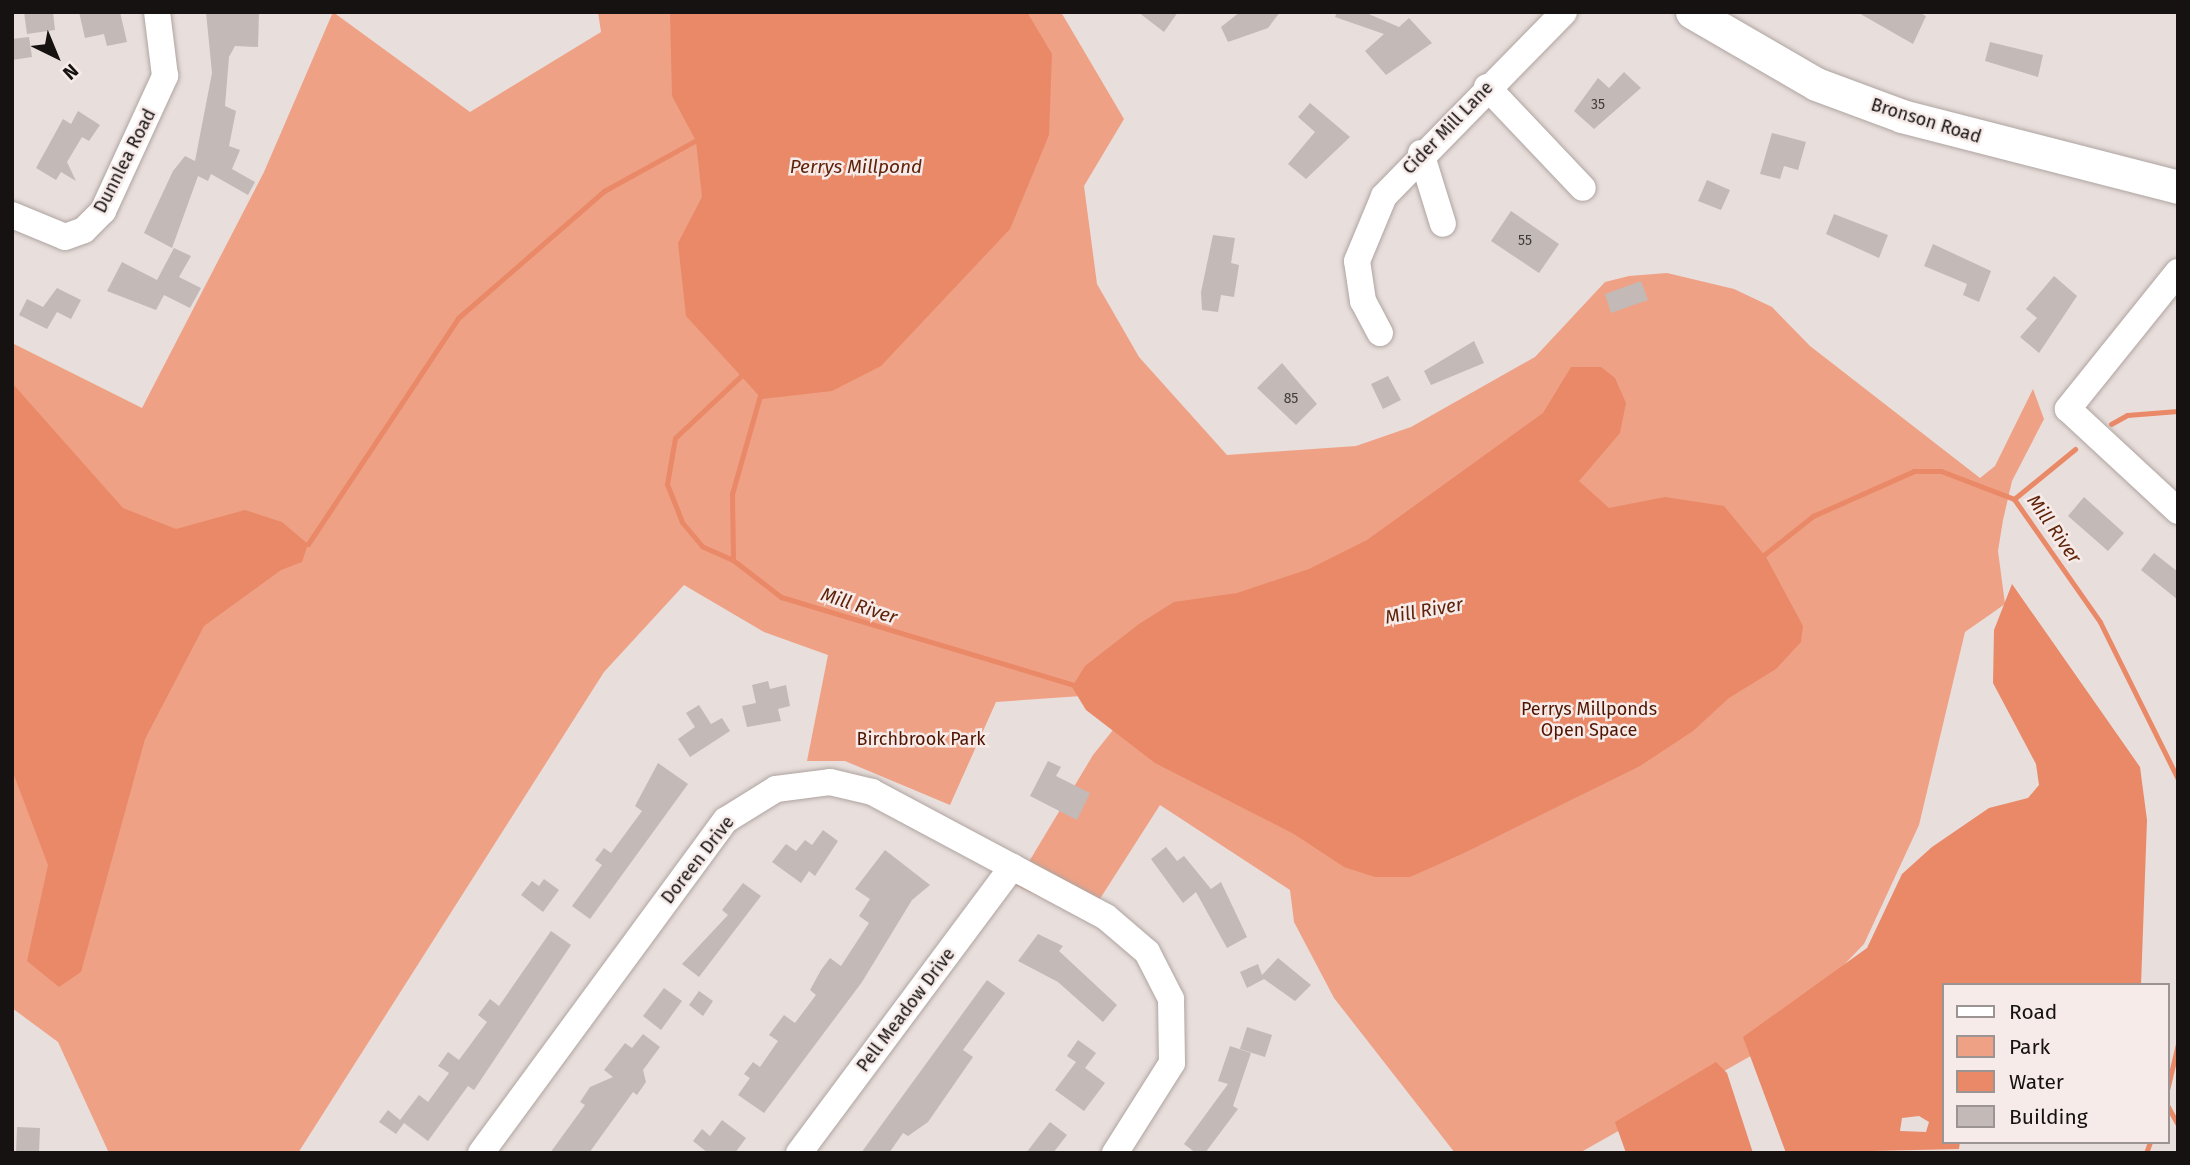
<!DOCTYPE html>
<html>
<head>
<meta charset="utf-8">
<style>
	body { margin:0 }
	#map { position:relative; width:2190px; height:1165px; overflow:hidden; background:#e8dedb; font-family:"Fira Sans",sans-serif }
	div>[style] { position:absolute }
	.green>* { inset:0; background:#efa185 }
	.water>* { inset:0; background:#e98967 }
	.stream>* { height:5px; margin:-2.5px; padding:0 2.5px; transform-origin:2.5px; border-radius:2.5px; background:#e98967 }
	.building>* { inset:0; background:#c3b9b6 }
	.roads { filter:drop-shadow(0 0 2px #aea4a1) drop-shadow(0 0 2px #aea4a1) }
	.minor>* { height:26px; margin:-13px; padding:0 13px; transform-origin:13px; border-radius:13px; background:#fff }
	.major>* { height:33px; margin:-16.5px; padding:0 16.5px; transform-origin:16.5px; border-radius:16.5px; background:#fff }
	span { translate:-50% -50%; white-space:nowrap; text-align:center; line-height:1.15; -webkit-text-stroke:5px #f6ebe8; paint-order:stroke }
	.number-label { font-size:14px; color:#403c3a }
	.number-label span { -webkit-text-stroke-width:0 }
	.street-label { font-size:18px; color:#151211 }
	.park-label { font-size:18px; color:#501500 }
	.water-label { font-size:19px; color:#5f230b; font-style:italic }
	.frame { position:absolute; inset:0; border:14px solid #151211; pointer-events:none }
	.legend { position:absolute; left:1942px; top:983px; width:228px; height:161px; box-sizing:border-box; background:#f6ebe8; border:2px solid #9c9492; margin:0; padding:9px 12px; list-style:none; font-size:21px; color:#151211 }
	.legend li { display:flex; align-items:center; gap:14px; height:35px }
	.legend b { width:35px; border:2px solid #9c9492 }
	.north { position:absolute; left:21px; top:21px; width:70px; height:70px; -webkit-text-stroke:5px #f6ebe8; paint-order:stroke; rotate:137deg; font-size:19px; font-weight:700; line-height:28px; text-align:center; color:#151211 }
	.north::after { content:''; display:block; margin:auto; width:24px; height:32px; background:#151211; clip-path:polygon(50% 0,100% 100%,50% 72%,0 100%) }
</style>
</head>
<body>
<div id="map">
	<div class="green">
		<div style="clip-path:polygon(333px 12px,470px 112px,601px 32px,598px 12px,1061px 12px,1124px 119px,1084px 186px,1097px 284px,1139px 357px,1227px 455px,1356px 446px,1411px 427px,1535px 357px,1605px 282px,1629px 276px,1667px 273px,1734px 289px,1772px 307px,1810px 346px,1980px 478px,1995px 466px,2033px 389px,2044px 419px,2012px 481px,2003px 520px,1998px 551px,2005px 604px,1965px 632px,1919px 825px,1864px 944px,1763px 1049px,1583px 1151px,1455px 1153px,1334px 998px,1294px 922px,1290px 890px,1160px 805px,1087px 919px,1015px 885px,1093px 755px,1125px 715px,1110px 694px,996px 702px,950px 805px,845px 761px,807px 761px,828px 655px,764px 632px,684px 585px,604px 672px,298px 1153px,109px 1153px,58px 1042px,12px 1008px,12px 343px,142px 408px,264px 172px)"></div>
	</div>
	<div class="water">
		<div style="clip-path:polygon(670px 12px,1027px 12px,1052px 54px,1049px 135px,1010px 229px,881px 366px,832px 391px,762px 399px,686px 316px,678px 243px,702px 197px,696px 141px,672px 96px)"></div>
		<div style="clip-path:polygon(1571px 367px,1601px 367px,1615px 378px,1626px 403px,1620px 433px,1579px 481px,1609px 508px,1665px 497px,1724px 506px,1766px 557px,1803px 626px,1801px 642px,1776px 669px,1729px 698px,1693px 731px,1640px 766px,1464px 853px,1410px 877px,1375px 877px,1344px 867px,1294px 834px,1155px 763px,1086px 710px,1072px 687px,1085px 666px,1139px 624px,1174px 602px,1237px 593px,1309px 569px,1367px 540px,1543px 413px)"></div>
		<div style="clip-path:polygon(12px 383px,123px 508px,176px 529px,245px 510px,282px 522px,308px 544px,302px 562px,281px 570px,204px 626px,145px 739px,81px 972px,59px 987px,27px 961px,48px 865px,12px 770px)"></div>
		<div style="clip-path:polygon(evenodd,2012px 584px,2140px 767px,2147px 820px,2141px 985px,1943px 985px,1943px 1142px,1960px 1142px,1959px 1149px,1786px 1153px,1743px 1037px,1867px 948px,1902px 874px,1932px 847px,1989px 808px,2028px 798px,2039px 785px,2036px 764px,1993px 683px,1994px 630px,2012px 584px,1919px 1116px,1929px 1122px,1926px 1132px,1900px 1131px,1902px 1118px,1919px 1116px)"></div>
		<div style="clip-path:polygon(1716px 1062px,1727px 1073px,1753px 1153px,1626px 1153px,1615px 1122px)"></div>
	</div>
	<div class="stream">
		<div style="left:761px;top:392px;width:106px;rotate:105.9deg"></div>
		<div style="left:732px;top:494px;width:66px;rotate:89.1deg"></div>
		<div style="left:733px;top:560px;width:61px;rotate:37.6deg"></div>
		<div style="left:781px;top:597px;width:309px;rotate:16.7deg"></div>
		<div style="left:2111px;top:424px;width:18px;rotate:-29deg"></div>
		<div style="left:2127px;top:415px;width:51px;rotate:-4.5deg"></div>
		<div style="left:2014px;top:499px;width:79px;rotate:-39.3deg"></div>
		<div style="left:308px;top:544px;width:271px;rotate:-56.4deg"></div>
		<div style="left:458px;top:318px;width:194px;rotate:-41deg"></div>
		<div style="left:604px;top:191px;width:110px;rotate:-28.9deg"></div>
		<div style="left:1760px;top:558px;width:68px;rotate:-38.4deg"></div>
		<div style="left:1813px;top:516px;width:111px;rotate:-24deg"></div>
		<div style="left:1914px;top:471px;width:27px"></div>
		<div style="left:1941px;top:471px;width:78px;rotate:21deg"></div>
		<div style="left:2014px;top:499px;width:150px;rotate:55deg"></div>
		<div style="left:2100px;top:622px;width:175px;rotate:63.6deg"></div>
		<div style="left:733px;top:560px;width:34px;rotate:-156deg"></div>
		<div style="left:702px;top:546px;width:31px;rotate:-130deg"></div>
		<div style="left:682px;top:522px;width:41px;rotate:-111.5deg"></div>
		<div style="left:667px;top:484px;width:47px;rotate:-80.1deg"></div>
		<div style="left:675px;top:438px;width:95px;rotate:-43.3deg"></div>
		<div style="left:2167px;top:1090px;width:47px;rotate:-76.6deg"></div>
		<div style="left:2167px;top:1105px;width:23px;rotate:61deg"></div>
		<div style="left:2146px;top:1153px;width:12px;rotate:-70deg"></div>
	</div>
	<div class="building">
		<div style="clip-path:polygon(24px 12px,53px 12px,55px 30px,27px 34px)"></div>
		<div style="clip-path:polygon(79px 12px,120px 12px,127px 42px,107px 46px,104px 34px,85px 38px)"></div>
		<div style="clip-path:polygon(206px 12px,259px 12px,258px 47px,235px 46px,229px 57px,225px 106px,236px 111px,229px 146px,240px 150px,232px 169px,255px 182px,248px 195px,211px 174px,208px 181px,198px 176px,172px 248px,144px 233px,173px 171px,185px 156px,195px 161px,212px 73px)"></div>
		<div style="clip-path:polygon(1138px 12px,1178px 12px,1164px 32px)"></div>
		<div style="clip-path:polygon(1240px 12px,1280px 12px,1268px 28px,1228px 42px,1221px 27px)"></div>
		<div style="clip-path:polygon(1337px 12px,1364px 12px,1399px 27px,1409px 18px,1432px 43px,1386px 75px,1365px 51px,1384px 34px,1335px 17px)"></div>
		<div style="clip-path:polygon(1857px 12px,1918px 12px,1926px 16px,1913px 44px)"></div>
		<div style="clip-path:polygon(29px 37px,32px 57px,12px 60px,12px 39px)"></div>
		<div style="clip-path:polygon(1990px 42px,2043px 55px,2038px 77px,1985px 61px)"></div>
		<div style="clip-path:polygon(1624px 72px,1641px 88px,1594px 129px,1574px 111px,1598px 78px,1609px 88px)"></div>
		<div style="clip-path:polygon(1310px 103px,1350px 137px,1306px 179px,1288px 164px,1315px 132px,1298px 117px)"></div>
		<div style="clip-path:polygon(78px 111px,100px 125px,89px 141px,82px 137px,67px 162px,76px 181px,61px 172px,56px 180px,36px 168px,63px 119px,71px 124px)"></div>
		<div style="clip-path:polygon(1772px 133px,1806px 142px,1798px 170px,1784px 166px,1780px 179px,1760px 174px)"></div>
		<div style="clip-path:polygon(1707px 180px,1730px 190px,1721px 210px,1698px 201px)"></div>
		<div style="clip-path:polygon(1511px 211px,1559px 244px,1539px 273px,1491px 241px)"></div>
		<div style="clip-path:polygon(1834px 214px,1888px 235px,1879px 258px,1826px 234px)"></div>
		<div style="clip-path:polygon(1213px 235px,1235px 238px,1231px 263px,1239px 265px,1234px 297px,1221px 295px,1218px 312px,1202px 310px,1201px 292px)"></div>
		<div style="clip-path:polygon(1933px 244px,1991px 271px,1979px 302px,1963px 295px,1967px 284px,1924px 266px)"></div>
		<div style="clip-path:polygon(174px 248px,191px 256px,179px 277px,201px 288px,190px 308px,164px 295px,156px 310px,107px 291px,122px 262px,157px 280px)"></div>
		<div style="clip-path:polygon(2054px 276px,2077px 296px,2039px 353px,2020px 337px,2037px 318px,2026px 309px)"></div>
		<div style="clip-path:polygon(1641px 281px,1648px 300px,1611px 313px,1605px 294px)"></div>
		<div style="clip-path:polygon(57px 288px,81px 300px,71px 319px,57px 312px,47px 329px,19px 315px,27px 299px,43px 307px)"></div>
		<div style="clip-path:polygon(1474px 341px,1484px 363px,1431px 385px,1424px 371px)"></div>
		<div style="clip-path:polygon(1282px 363px,1317px 404px,1296px 425px,1257px 388px)"></div>
		<div style="clip-path:polygon(1388px 376px,1401px 400px,1383px 409px,1371px 384px)"></div>
		<div style="clip-path:polygon(2084px 497px,2124px 533px,2108px 551px,2068px 516px)"></div>
		<div style="clip-path:polygon(2154px 553px,2178px 572px,2178px 600px,2141px 570px)"></div>
		<div style="clip-path:polygon(768px 681px,770px 689px,786px 685px,790px 706px,778px 709px,781px 721px,747px 727px,742px 706px,756px 703px,752px 685px)"></div>
		<div style="clip-path:polygon(699px 705px,711px 724px,722px 718px,730px 731px,690px 757px,678px 739px,695px 727px,686px 713px)"></div>
		<div style="clip-path:polygon(1048px 761px,1061px 767px,1056px 776px,1090px 793px,1077px 820px,1030px 796px)"></div>
		<div style="clip-path:polygon(658px 763px,688px 784px,590px 919px,572px 906px,602px 865px,595px 860px,604px 848px,611px 853px,642px 811px,635px 806px)"></div>
		<div style="clip-path:polygon(823px 830px,838px 841px,815px 876px,809px 871px,801px 883px,772px 862px,786px 844px,796px 851px,805px 840px,812px 845px)"></div>
		<div style="clip-path:polygon(1166px 847px,1177px 861px,1184px 856px,1211px 889px,1221px 882px,1247px 937px,1227px 948px,1196px 892px,1183px 903px,1151px 859px)"></div>
		<div style="clip-path:polygon(885px 850px,930px 885px,912px 900px,862px 982px,764px 1113px,738px 1095px,750px 1078px,744px 1074px,753px 1062px,760px 1067px,778px 1041px,769px 1035px,784px 1015px,795px 1023px,816px 995px,810px 990px,821px 970px,830px 958px,841px 966px,869px 923px,859px 916px,870px 899px,855px 889px)"></div>
		<div style="clip-path:polygon(544px 879px,559px 890px,543px 912px,521px 895px,532px 881px,539px 886px)"></div>
		<div style="clip-path:polygon(743px 883px,761px 896px,699px 977px,682px 964px,728px 915px,722px 910px)"></div>
		<div style="clip-path:polygon(551px 931px,571px 945px,474px 1090px,468px 1086px,428px 1141px,404px 1123px,396px 1134px,379px 1122px,388px 1110px,400px 1120px,419px 1095px,428px 1102px,449px 1073px,438px 1066px,448px 1052px,459px 1060px,487px 1022px,478px 1015px,490px 999px,499px 1006px)"></div>
		<div style="clip-path:polygon(1038px 934px,1063px 946px,1059px 951px,1117px 1005px,1103px 1022px,1058px 982px,1018px 961px)"></div>
		<div style="clip-path:polygon(1278px 958px,1311px 985px,1295px 1001px,1264px 979px,1247px 988px,1240px 972px,1258px 964px,1262px 975px)"></div>
		<div style="clip-path:polygon(987px 980px,1005px 993px,963px 1050px,973px 1057px,928px 1122px,908px 1136px,903px 1133px,889px 1153px,861px 1153px)"></div>
		<div style="clip-path:polygon(664px 988px,682px 1001px,661px 1030px,643px 1016px)"></div>
		<div style="clip-path:polygon(699px 991px,713px 1001px,703px 1016px,689px 1005px)"></div>
		<div style="clip-path:polygon(1247px 1027px,1272px 1035px,1265px 1057px,1240px 1049px)"></div>
		<div style="clip-path:polygon(643px 1034px,660px 1047px,643px 1070px,646px 1082px,637px 1095px,633px 1092px,589px 1153px,550px 1153px,585px 1105px,580px 1102px,590px 1087px,613px 1077px,604px 1070px,625px 1043px,632px 1048px)"></div>
		<div style="clip-path:polygon(1078px 1040px,1096px 1053px,1085px 1068px,1105px 1083px,1084px 1111px,1055px 1090px,1076px 1062px,1067px 1056px)"></div>
		<div style="clip-path:polygon(1230px 1046px,1251px 1053px,1233px 1106px,1238px 1109px,1205px 1153px,1196px 1153px,1184px 1144px,1228px 1084px,1218px 1081px)"></div>
		<div style="clip-path:polygon(722px 1120px,746px 1138px,735px 1153px,708px 1153px,693px 1141px,702px 1129px,710px 1136px)"></div>
		<div style="clip-path:polygon(1050px 1122px,1067px 1135px,1053px 1153px,1026px 1153px)"></div>
		<div style="clip-path:polygon(17px 1127px,40px 1128px,39px 1153px,16px 1153px)"></div>
	</div>
	<div class="roads">
		<div class="minor">
			<div style="left:1487px;top:87px;width:139px;rotate:46.5deg"></div>
			<div style="left:1421px;top:153px;width:74px;rotate:72.8deg"></div>
			<div style="left:12px;top:215px;width:57px;rotate:22.5deg"></div>
			<div style="left:65px;top:237px;width:20px;rotate:-20deg"></div>
			<div style="left:84px;top:230px;width:27px;rotate:-45deg"></div>
			<div style="left:103px;top:211px;width:149px;rotate:-65.3deg"></div>
			<div style="left:165px;top:76px;width:64px;rotate:-97.1deg"></div>
			<div style="left:2178px;top:272px;width:176px;rotate:128.8deg"></div>
			<div style="left:2068px;top:409px;width:150px;rotate:42.8deg"></div>
			<div style="left:1380px;top:333px;width:36px;rotate:-118deg"></div>
			<div style="left:1363px;top:301px;width:40px;rotate:-98.5deg"></div>
			<div style="left:1357px;top:261px;width:70px;rotate:-67.4deg"></div>
			<div style="left:1384px;top:196px;width:257px;rotate:-45.6deg"></div>
			<div style="left:481px;top:1153px;width:413px;rotate:-53.7deg"></div>
			<div style="left:726px;top:820px;width:59px;rotate:-31.8deg"></div>
			<div style="left:776px;top:789px;width:54px;rotate:-7.4deg"></div>
			<div style="left:830px;top:782px;width:43px;rotate:13.4deg"></div>
			<div style="left:872px;top:792px;width:265px;rotate:28.1deg"></div>
			<div style="left:1106px;top:917px;width:54px;rotate:40.5deg"></div>
			<div style="left:1147px;top:952px;width:53px;rotate:62.9deg"></div>
			<div style="left:1171px;top:999px;width:64px;rotate:89.1deg"></div>
			<div style="left:1172px;top:1063px;width:107px;rotate:122.3deg"></div>
			<div style="left:799px;top:1153px;width:357px;rotate:-53.3deg"></div>
		</div>
		<div class="major">
			<div style="left:1692px;top:12px;width:143px;rotate:30.1deg"></div>
			<div style="left:1816px;top:84px;width:92px;rotate:20.4deg"></div>
			<div style="left:1902px;top:116px;width:285px;rotate:14.4deg"></div>
		</div>
	</div>
	<div class="number-label">
		<span style="left:1598px;top:105px">35</span>
		<span style="left:1525px;top:241px">55</span>
		<span style="left:1291px;top:399px">85</span>
	</div>
	<div class="street-label">
		<span style="left:1926px;top:121px;rotate:17deg">Bronson Road</span>
		<span style="left:1448px;top:128px;rotate:-46deg">Cider Mill Lane</span>
		<span style="left:125px;top:161px;rotate:-63deg">Dunnlea Road</span>
		<span style="left:698px;top:860px;rotate:-52deg">Doreen Drive</span>
		<span style="left:906px;top:1010px;rotate:-53deg">Pell Meadow Drive</span>
	</div>
	<div class="park-label">
		<span style="left:1589px;top:720px">Perrys Millponds<br>Open Space</span>
		<span style="left:921px;top:739px">Birchbrook Park</span>
	</div>
	<div class="water-label">
		<span style="left:856px;top:167px">Perrys Millpond</span>
		<span style="left:2054px;top:529px;rotate:55deg">Mill River</span>
		<span style="left:859px;top:606px;rotate:18deg">Mill River</span>
		<span style="left:1424px;top:611px;rotate:-10deg">Mill River</span>
	</div>
	<div class="frame"></div>
	<ul class="legend">
	<li><b style="height:9px;background:#fff"></b>Road</li>
	<li><b style="height:19px;background:#efa185"></b>Park</li>
	<li><b style="height:19px;background:#e98967"></b>Water</li>
	<li><b style="height:19px;background:#c3b9b6"></b>Building</li>
	</ul>
	<div class="north">N</div>
</div>
</body>
</html>
